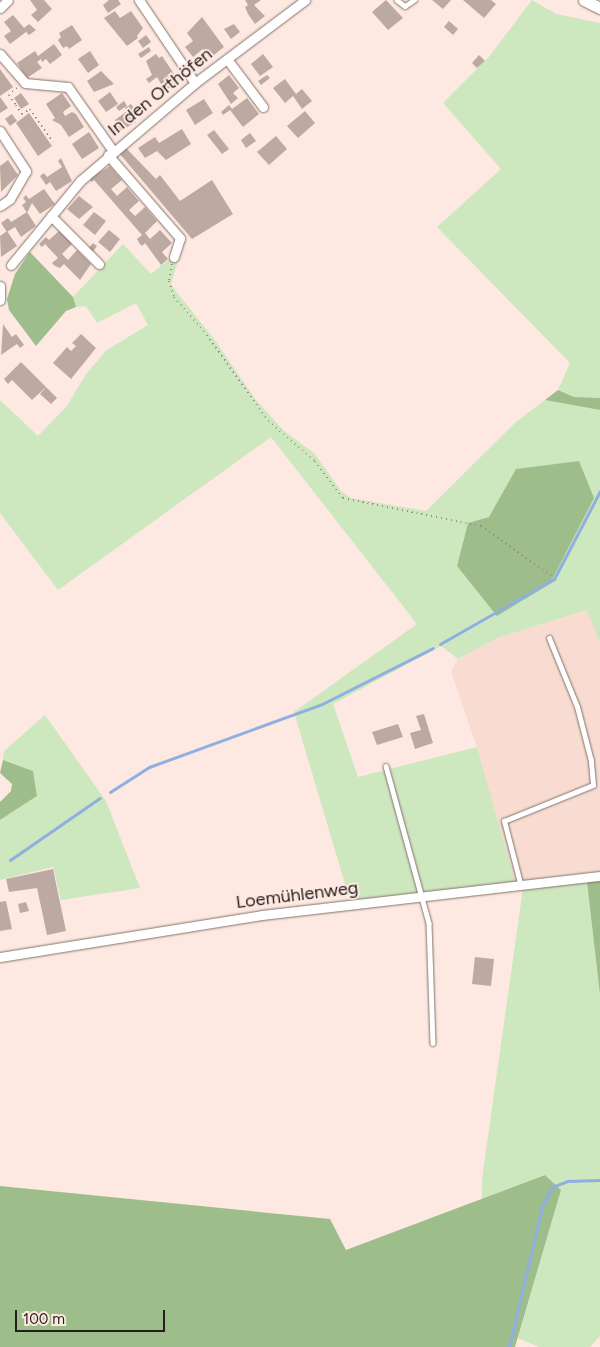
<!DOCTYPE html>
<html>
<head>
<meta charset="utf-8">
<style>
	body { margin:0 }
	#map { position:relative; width:600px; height:1347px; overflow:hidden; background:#fde9e1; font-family:Figtree,sans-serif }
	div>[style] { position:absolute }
	.built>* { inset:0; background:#f8dcd2 }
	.green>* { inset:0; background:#cde7bf }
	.forest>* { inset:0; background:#9dbe8a }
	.stream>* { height:3px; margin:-1.5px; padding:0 1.5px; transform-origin:1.5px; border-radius:1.5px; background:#8fafe0 }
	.building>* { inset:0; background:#bcaaa2 }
	.path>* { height:2px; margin-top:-1px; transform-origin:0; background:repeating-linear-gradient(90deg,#978984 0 1px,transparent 0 5px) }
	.roads { filter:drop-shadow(0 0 1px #83726b) drop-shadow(0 0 1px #83726b) }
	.service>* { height:4.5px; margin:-2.25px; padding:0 2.25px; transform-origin:2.25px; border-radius:2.25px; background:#fff }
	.minor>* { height:9px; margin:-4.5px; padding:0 4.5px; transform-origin:4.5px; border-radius:4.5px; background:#fff }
	.tertiary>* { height:11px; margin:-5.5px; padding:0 5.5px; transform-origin:5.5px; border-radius:5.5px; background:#fff }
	span { translate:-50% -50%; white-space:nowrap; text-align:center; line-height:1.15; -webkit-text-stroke:4px #fde9e1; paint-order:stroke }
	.street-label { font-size:18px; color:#251e1b }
	.scale { position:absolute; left:15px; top:1310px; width:150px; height:22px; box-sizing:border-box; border:2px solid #251e1b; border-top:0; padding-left:6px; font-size:15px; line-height:18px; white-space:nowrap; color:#251e1b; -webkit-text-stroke:4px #fde9e1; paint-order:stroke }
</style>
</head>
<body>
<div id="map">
	<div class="built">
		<div style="clip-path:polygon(588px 610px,600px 643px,600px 871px,515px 882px,477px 747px,451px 672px,458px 659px,497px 638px)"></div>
	</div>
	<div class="green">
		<div style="clip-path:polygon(532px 0,556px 14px,600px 23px,600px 398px,595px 400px,574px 397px,558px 390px,570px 363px,437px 227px,501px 169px,443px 103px,488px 58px)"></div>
		<div style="clip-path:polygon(evenodd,123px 244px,151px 274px,181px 250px,171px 284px,175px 290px,214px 339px,256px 400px,284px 431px,314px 453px,341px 491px,351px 498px,426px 511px,517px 421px,545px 400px,600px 410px,600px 643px,587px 610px,497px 638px,458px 659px,441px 646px,333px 704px,358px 777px,477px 747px,515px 882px,350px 901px,294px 712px,417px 624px,271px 437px,58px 590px,0 513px,0 400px,38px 436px,67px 406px,86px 374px,107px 350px,148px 325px,136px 303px,97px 323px,86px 306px,76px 307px,73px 297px,123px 244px,489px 517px,457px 566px,468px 523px,489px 517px)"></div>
		<div style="clip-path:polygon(45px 715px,106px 801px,140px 888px,61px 900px,53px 867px,0 880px,0 820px,37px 796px,33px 771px,3px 760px,4px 751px)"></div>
		<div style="clip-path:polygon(587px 882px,600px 995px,600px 1336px,590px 1347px,539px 1347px,518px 1338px,561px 1190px,545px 1175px,482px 1199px,482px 1179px,523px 888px)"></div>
	</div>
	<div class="forest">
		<div style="clip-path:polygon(30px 252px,73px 297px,76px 307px,66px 311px,36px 346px,9px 310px,7px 299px,15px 274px)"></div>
		<div style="clip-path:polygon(558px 390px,574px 397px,600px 398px,600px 410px,545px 400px)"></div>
		<div style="clip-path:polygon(579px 461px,594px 498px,553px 578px,548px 585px,497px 616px,457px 566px,468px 523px,489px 517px,516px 469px)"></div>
		<div style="clip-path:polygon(3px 760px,33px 771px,37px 796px,0 820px,0 802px,11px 791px,12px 784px,0 773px)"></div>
		<div style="clip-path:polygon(600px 881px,600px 995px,587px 882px)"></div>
		<div style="clip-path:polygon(545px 1175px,561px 1190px,515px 1347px,0 1347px,0 1186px,330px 1219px,346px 1250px)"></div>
	</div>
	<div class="stream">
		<div style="left:440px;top:644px;width:131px;rotate:-29.7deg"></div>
		<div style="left:554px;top:579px;width:99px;rotate:-62.4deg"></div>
		<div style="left:110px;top:792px;width:46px;rotate:-32.7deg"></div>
		<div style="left:149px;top:767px;width:184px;rotate:-20deg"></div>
		<div style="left:322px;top:704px;width:124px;rotate:-26.8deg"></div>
		<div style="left:10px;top:860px;width:109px;rotate:-34.6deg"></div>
		<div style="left:509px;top:1347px;width:145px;rotate:-76.8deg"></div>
		<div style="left:542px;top:1206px;width:21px;rotate:-62deg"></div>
		<div style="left:552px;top:1187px;width:17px;rotate:-21deg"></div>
		<div style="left:568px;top:1181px;width:32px;rotate:-2deg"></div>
	</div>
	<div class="building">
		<div style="clip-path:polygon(30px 0,44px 0,52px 9px,38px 22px,31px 15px,37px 10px)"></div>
		<div style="clip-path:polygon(109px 0,118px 0,121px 4px,108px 13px,103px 5px)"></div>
		<div style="clip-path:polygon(245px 0,261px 0,254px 5px,265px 16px,255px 24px,248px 14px,245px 7px,248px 5px)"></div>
		<div style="clip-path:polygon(386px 0,403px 18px,388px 30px,372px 12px)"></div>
		<div style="clip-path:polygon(432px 0,451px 0,443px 9px)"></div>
		<div style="clip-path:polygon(463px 0,491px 0,496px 4px,484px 18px)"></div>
		<div style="clip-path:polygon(115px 11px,120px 18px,131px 11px,143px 28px,137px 36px,138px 38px,127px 46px,104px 18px)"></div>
		<div style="clip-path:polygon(13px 15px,24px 28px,29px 24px,36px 30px,29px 35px,26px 32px,10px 44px,4px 36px,11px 31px,4px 22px)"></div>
		<div style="clip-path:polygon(202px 17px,224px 47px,210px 58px,203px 49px,193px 57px,185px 47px,193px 41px,187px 33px)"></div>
		<div style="clip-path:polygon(449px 21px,458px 29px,453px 35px,444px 27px)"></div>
		<div style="clip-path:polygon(234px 24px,240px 32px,231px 39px,224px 29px)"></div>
		<div style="clip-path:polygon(72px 25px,82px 40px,69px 49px,67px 46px,63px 48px,58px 40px,61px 37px,59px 33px)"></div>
		<div style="clip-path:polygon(146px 35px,151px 42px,143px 48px,138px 41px)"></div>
		<div style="clip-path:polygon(54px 44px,62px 55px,50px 64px,46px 59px,42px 62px,41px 59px,37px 62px,42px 68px,27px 78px,17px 63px,35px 51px,38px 56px)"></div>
		<div style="clip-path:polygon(149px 47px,151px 51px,141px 58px,138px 54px)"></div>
		<div style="clip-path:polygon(90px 51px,99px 65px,88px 73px,78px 59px)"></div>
		<div style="clip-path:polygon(156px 54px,159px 58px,162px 56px,179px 81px,165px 91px,157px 77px,149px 83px,146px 79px,152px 75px,146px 61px)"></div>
		<div style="clip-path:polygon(263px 54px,273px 67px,260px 76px,251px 64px)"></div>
		<div style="clip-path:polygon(479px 55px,485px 61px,477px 68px,472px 63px)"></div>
		<div style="clip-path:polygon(0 69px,13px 87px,0 96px)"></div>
		<div style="clip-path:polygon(101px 71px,114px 84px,94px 92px,87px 81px)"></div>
		<div style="clip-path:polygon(229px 75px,239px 88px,233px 93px,238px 98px,231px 104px,218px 84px)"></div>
		<div style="clip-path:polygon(267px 75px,270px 78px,261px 85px,258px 81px)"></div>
		<div style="clip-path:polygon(285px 79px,296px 94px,302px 89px,312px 101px,302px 109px,293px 96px,285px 103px,273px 88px)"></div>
		<div style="clip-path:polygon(110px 92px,118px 104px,106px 112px,98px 101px)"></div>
		<div style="clip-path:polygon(21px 93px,29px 104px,21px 109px,14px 98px)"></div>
		<div style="clip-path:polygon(62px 93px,71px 106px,63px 112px,65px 116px,72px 112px,76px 114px,84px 127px,69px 137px,61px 125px,52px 120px,55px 118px,46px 104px)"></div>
		<div style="clip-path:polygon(0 97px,8px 108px,0 113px)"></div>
		<div style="clip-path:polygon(247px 98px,259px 114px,243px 127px,230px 110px,223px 115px,221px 112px,229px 105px,232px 109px)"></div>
		<div style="clip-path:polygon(204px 99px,213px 113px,195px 125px,186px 110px)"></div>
		<div style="clip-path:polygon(124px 101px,127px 106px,119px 111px,116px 107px)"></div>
		<div style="clip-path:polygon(131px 104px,138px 114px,132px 118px,136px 122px,120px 131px,115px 120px,127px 111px,125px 108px)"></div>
		<div style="clip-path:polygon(305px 111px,315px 123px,298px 138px,287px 126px)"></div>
		<div style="clip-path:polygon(29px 113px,52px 146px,38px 156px,16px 123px)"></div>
		<div style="clip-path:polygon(12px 114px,17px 121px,10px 126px,5px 119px)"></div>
		<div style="clip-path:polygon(182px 129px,191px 144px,166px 160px,157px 151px,145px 158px,138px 148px,155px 137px,159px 143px)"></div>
		<div style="clip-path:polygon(214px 130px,229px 149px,222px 154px,207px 135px)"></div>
		<div style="clip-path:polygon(89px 132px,99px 148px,82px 159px,72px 144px)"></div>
		<div style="clip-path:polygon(250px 133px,256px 141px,246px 148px,241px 140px)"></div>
		<div style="clip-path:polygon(276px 136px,287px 149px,269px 165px,257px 152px)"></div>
		<div style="clip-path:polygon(125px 147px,156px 179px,160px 175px,180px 201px,212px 180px,233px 214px,192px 239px,119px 153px)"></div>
		<div style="clip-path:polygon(61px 158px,72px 181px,56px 191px,50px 182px,46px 185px,40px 176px,44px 173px,47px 177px,62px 167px,58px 161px)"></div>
		<div style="clip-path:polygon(8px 160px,18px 175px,1px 192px,0 166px)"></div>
		<div style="clip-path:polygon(110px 166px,122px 180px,111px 189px,117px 196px,127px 187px,139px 201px,129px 210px,135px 216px,145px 207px,157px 221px,145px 233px,150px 239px,160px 230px,172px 243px,162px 252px,168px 259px,161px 265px,145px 243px,142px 246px,139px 243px,137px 239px,142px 235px,94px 180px,92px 182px,89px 179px)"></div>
		<div style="clip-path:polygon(44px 189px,55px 204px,40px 214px,32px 203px,27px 213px,22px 205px,26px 202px,23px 198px,26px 195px,29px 199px)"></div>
		<div style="clip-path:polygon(79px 196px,93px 207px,79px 219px,67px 209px)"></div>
		<div style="clip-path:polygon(27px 212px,36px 226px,21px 237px,15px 227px,7px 232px,1px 223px,8px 218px,11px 222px)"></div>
		<div style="clip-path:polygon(94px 212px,106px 221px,95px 235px,83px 225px)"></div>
		<div style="clip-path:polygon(109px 230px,120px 239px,110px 252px,98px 242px)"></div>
		<div style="clip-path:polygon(7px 231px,17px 246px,1px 257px,0 236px)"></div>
		<div style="clip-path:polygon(59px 231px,72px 244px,62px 254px,68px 260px,77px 250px,91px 264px,80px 280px,64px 264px,60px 268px,55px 266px,52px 263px,58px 258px,45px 244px,42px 247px,39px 244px,46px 237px,49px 240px)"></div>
		<div style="clip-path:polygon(93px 243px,97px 246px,92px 253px,87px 250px)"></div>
		<div style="clip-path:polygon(3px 324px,12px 337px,16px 334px,24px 345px,20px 348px,17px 344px,1px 355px)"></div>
		<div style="clip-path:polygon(81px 334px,96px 348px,71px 379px,53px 363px,67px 347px,71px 351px,76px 346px,72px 343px)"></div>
		<div style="clip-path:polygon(21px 362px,46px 387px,32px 400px,12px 380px,8px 384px,4px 379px)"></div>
		<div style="clip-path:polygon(46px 387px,57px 398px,51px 404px,40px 394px)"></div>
		<div style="clip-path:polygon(424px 714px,433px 743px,415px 749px,410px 733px,421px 730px,416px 716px)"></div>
		<div style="clip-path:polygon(398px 724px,403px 737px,377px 745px,372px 732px)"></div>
		<div style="clip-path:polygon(53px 869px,66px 931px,47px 935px,37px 888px,9px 892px,6px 879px)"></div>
		<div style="clip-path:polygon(6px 901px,12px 929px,0 931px,0 902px)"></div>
		<div style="clip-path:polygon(26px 902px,29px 911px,20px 913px,18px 904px)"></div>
		<div style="clip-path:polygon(475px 957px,494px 959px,491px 986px,472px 984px)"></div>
	</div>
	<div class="path">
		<div style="left:17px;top:88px;width:11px;rotate:139deg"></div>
		<div style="left:9px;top:95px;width:12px;rotate:55deg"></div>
		<div style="left:16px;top:105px;width:11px;rotate:56deg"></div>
		<div style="left:22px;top:114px;width:9px;rotate:-32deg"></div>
		<div style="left:30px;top:109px;width:40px;rotate:55.1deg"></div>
		<div style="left:172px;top:264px;width:17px;rotate:100deg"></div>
		<div style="left:169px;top:281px;width:17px;rotate:73deg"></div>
		<div style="left:174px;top:297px;width:50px;rotate:49deg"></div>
		<div style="left:207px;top:335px;width:105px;rotate:54.7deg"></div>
		<div style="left:268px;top:421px;width:62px;rotate:40.4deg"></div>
		<div style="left:315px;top:461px;width:46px;rotate:52.9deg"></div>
		<div style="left:343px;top:498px;width:141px;rotate:11.5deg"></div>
		<div style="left:481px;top:526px;width:87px;rotate:35.2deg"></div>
	</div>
	<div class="roads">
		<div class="service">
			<div style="left:397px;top:0;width:10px;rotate:37deg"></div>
			<div style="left:405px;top:6px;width:11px;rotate:-34deg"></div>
			<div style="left:386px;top:766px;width:163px;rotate:74.7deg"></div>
			<div style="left:429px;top:923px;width:120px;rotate:88.1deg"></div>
			<div style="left:520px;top:883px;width:64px;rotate:-104.5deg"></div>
			<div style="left:504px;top:821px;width:96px;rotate:-22deg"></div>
			<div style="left:593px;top:785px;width:24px;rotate:-95deg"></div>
			<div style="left:591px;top:761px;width:56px;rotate:-104.5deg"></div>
			<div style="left:577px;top:707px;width:74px;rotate:-112.1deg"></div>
		</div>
		<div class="minor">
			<div style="left:139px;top:0;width:100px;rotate:56deg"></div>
			<div style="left:0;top:8px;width:11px;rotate:-45deg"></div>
			<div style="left:0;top:54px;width:38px;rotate:49deg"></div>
			<div style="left:25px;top:83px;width:43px;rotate:5.3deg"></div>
			<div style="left:68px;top:87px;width:78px;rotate:54.9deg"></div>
			<div style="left:227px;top:59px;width:60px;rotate:53.1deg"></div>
			<div style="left:0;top:131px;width:48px;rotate:57deg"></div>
			<div style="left:26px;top:171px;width:32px;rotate:120deg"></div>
			<div style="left:10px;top:199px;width:12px;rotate:145deg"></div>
			<div style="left:108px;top:155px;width:110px;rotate:49.1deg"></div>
			<div style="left:180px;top:238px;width:20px;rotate:108deg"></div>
			<div style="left:51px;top:216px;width:68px;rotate:45deg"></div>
			<div style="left:11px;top:265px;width:109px;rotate:-50.6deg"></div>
			<div style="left:80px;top:181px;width:151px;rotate:-40.4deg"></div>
			<div style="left:195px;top:83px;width:138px;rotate:-37deg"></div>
			<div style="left:0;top:286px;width:14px;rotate:90deg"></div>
			<div style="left:0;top:957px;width:265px;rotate:-9.1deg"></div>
			<div style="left:262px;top:915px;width:340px;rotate:-6.6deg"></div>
		</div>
		<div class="tertiary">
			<div style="left:584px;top:0;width:18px;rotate:27deg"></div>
		</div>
	</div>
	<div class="street-label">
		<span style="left:160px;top:92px;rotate:-39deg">In den Orthöfen</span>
		<span style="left:297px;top:895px;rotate:-7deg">Loemühlenweg</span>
	</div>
	<div class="scale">100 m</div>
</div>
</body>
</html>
